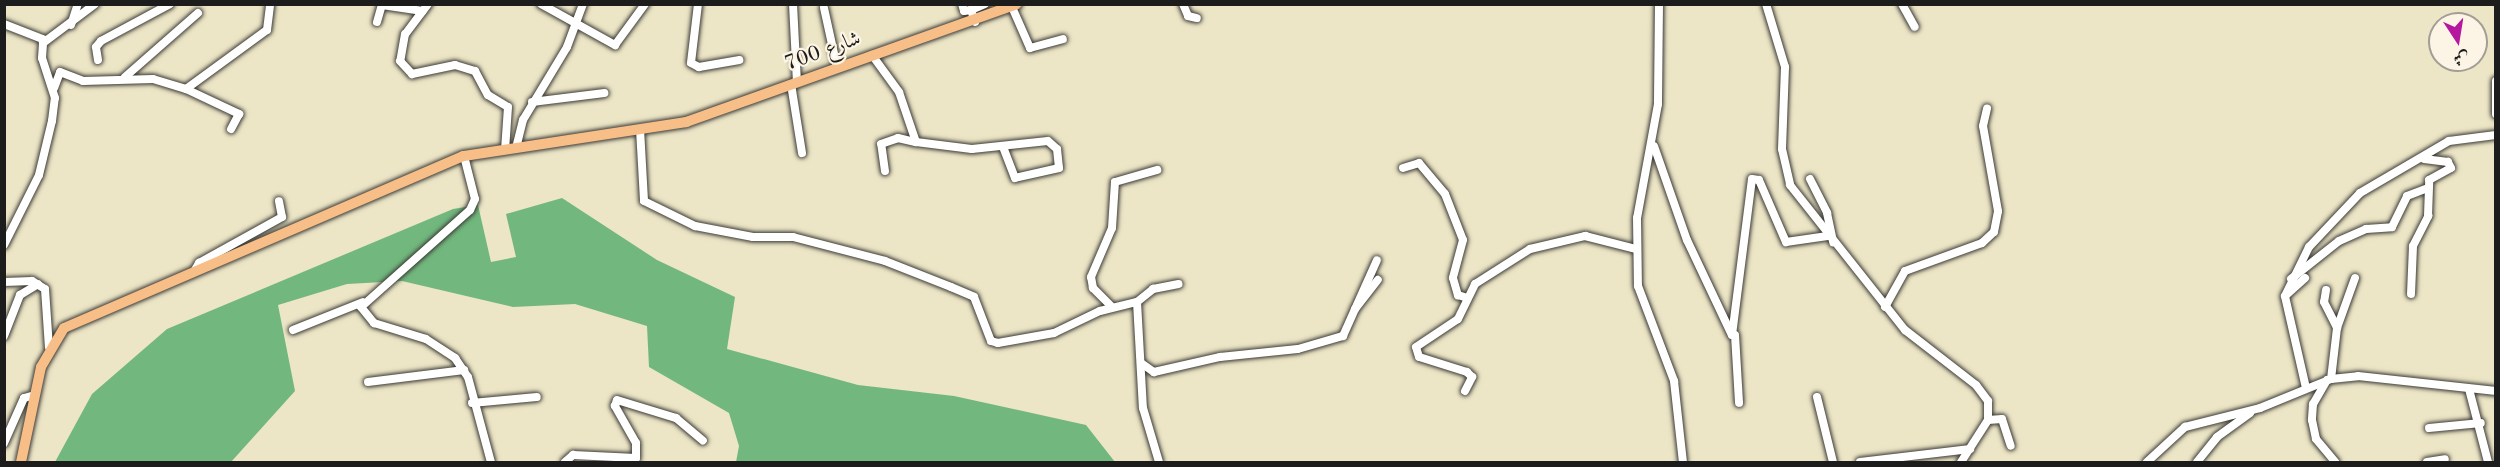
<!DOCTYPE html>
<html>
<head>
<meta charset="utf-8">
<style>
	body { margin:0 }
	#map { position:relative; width:2500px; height:467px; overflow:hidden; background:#ece5c6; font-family:"Old Standard TT",Amiri,serif }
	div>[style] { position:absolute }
	.forest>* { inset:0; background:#72b87e }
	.roads { filter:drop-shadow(0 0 2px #3b3a36) drop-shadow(0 0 2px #3b3a36) }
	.minor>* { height:8px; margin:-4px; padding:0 4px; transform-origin:4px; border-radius:4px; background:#fff }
	.major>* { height:10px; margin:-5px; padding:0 5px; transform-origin:5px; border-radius:5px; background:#f7be87 }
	span { translate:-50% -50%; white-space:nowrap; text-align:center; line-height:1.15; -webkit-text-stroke:4.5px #fcf5e5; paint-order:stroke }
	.street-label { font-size:21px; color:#1c1c1c }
	.frame { position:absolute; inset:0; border:6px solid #1c1c1c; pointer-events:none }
	.north { position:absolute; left:2428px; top:12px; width:60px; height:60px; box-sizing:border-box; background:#fcf5e5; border:2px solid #a29e95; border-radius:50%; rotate:168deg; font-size:16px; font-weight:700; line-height:24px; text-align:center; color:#1c1c1c }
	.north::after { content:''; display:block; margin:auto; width:21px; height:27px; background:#b5179e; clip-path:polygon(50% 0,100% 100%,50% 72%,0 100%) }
</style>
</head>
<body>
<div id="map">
	<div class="forest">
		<div style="clip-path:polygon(562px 198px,657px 260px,735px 297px,727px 349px,858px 385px,954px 396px,1086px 425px,1115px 462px,736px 462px,739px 446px,729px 413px,649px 367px,647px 326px,575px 304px,513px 307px,402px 281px,347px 284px,278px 305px,295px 391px,231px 462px,55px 462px,92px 394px,167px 329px,453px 209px,478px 205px,491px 262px,516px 257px,506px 214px)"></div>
	</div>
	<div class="roads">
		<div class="minor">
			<div style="left:428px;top:4px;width:38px;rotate:127deg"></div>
			<div style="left:405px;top:34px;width:27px;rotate:100deg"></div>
			<div style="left:400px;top:61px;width:18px;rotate:47deg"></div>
			<div style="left:412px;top:74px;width:44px;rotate:-11.8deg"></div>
			<div style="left:455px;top:65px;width:21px;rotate:17deg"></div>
			<div style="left:475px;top:71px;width:27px;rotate:62deg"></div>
			<div style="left:488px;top:95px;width:23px;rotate:31deg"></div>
			<div style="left:508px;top:107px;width:39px;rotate:94deg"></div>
			<div style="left:541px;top:4px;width:85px;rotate:29deg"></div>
			<div style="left:615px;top:45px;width:51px;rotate:-53.8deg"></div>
			<div style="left:698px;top:4px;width:59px;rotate:96.8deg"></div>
			<div style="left:691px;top:63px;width:9px;rotate:27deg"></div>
			<div style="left:699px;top:67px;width:41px;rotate:-9.9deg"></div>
			<div style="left:793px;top:4px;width:78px;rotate:87.1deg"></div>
			<div style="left:962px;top:4px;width:7px;rotate:74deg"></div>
			<div style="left:964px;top:11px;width:7px;rotate:-8deg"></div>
			<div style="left:1183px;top:4px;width:13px;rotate:67deg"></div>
			<div style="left:1188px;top:16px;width:9px;rotate:13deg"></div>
			<div style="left:1659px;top:4px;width:100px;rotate:90.6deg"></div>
			<div style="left:1658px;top:104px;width:116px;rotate:100.4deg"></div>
			<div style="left:1637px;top:218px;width:68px;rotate:89.2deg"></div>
			<div style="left:1638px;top:286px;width:102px;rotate:69.2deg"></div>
			<div style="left:1674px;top:381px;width:81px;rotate:83.7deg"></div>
			<div style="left:1766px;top:4px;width:66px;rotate:73.2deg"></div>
			<div style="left:1785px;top:67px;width:82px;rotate:92.1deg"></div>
			<div style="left:1782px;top:149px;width:37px;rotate:77deg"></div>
			<div style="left:1790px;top:185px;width:185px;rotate:51.6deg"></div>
			<div style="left:1905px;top:330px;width:90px;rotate:37.8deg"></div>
			<div style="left:1976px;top:385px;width:20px;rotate:53deg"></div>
			<div style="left:1988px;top:401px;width:19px;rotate:90deg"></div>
			<div style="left:1988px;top:420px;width:50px;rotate:122.7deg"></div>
			<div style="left:1902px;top:4px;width:26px;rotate:61deg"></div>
			<div style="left:1012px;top:7px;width:45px;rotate:66.3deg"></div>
			<div style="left:1030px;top:48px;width:34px;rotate:-15deg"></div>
			<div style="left:824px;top:8px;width:60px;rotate:77.6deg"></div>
			<div style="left:377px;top:22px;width:18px;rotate:-74deg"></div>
			<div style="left:382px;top:5px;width:41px;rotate:8.3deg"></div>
			<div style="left:975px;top:22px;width:13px;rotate:-108deg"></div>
			<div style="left:971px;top:10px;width:15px;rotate:-23deg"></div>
			<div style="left:4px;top:24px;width:44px;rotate:21.3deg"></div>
			<div style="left:71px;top:25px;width:22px;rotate:-72deg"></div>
			<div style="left:872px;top:55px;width:46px;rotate:53.9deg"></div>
			<div style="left:899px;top:92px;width:53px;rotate:71.2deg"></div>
			<div style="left:916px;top:142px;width:56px;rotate:7.1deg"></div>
			<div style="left:972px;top:149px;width:76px;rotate:-6deg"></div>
			<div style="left:1048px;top:141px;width:12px;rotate:42deg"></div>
			<div style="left:1057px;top:149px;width:19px;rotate:84deg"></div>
			<div style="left:1059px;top:168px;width:45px;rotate:167.2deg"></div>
			<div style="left:1015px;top:178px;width:33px;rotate:-111deg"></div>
			<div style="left:98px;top:60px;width:13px;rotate:-99deg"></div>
			<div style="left:96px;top:47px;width:8px;rotate:-50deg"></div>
			<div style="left:101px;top:41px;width:78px;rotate:-28.2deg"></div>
			<div style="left:125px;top:77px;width:97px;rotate:-41.2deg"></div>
			<div style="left:2496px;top:81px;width:33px;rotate:90deg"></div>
			<div style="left:791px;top:84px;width:70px;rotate:80.9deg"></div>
			<div style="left:54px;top:88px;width:17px;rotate:-69deg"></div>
			<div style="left:60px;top:72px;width:25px;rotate:21deg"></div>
			<div style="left:83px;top:81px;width:70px;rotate:-1.6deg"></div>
			<div style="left:153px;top:79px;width:34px;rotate:17deg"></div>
			<div style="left:186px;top:89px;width:100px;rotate:-36.1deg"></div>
			<div style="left:267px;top:30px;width:26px;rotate:-83deg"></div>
			<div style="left:186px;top:89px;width:59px;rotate:25.3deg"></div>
			<div style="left:239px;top:114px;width:17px;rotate:118deg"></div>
			<div style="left:532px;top:102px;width:73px;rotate:-7.1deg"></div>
			<div style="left:640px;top:129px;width:72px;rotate:86.8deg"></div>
			<div style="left:644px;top:201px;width:57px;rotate:26.1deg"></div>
			<div style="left:695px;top:226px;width:59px;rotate:10.7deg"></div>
			<div style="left:753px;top:237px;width:40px"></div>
			<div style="left:793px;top:237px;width:95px;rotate:14.6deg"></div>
			<div style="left:885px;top:261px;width:71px;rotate:21.5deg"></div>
			<div style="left:951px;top:287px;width:25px;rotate:23deg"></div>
			<div style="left:974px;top:297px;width:47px;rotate:68.9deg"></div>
			<div style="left:991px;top:341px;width:7px;rotate:16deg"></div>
			<div style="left:998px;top:343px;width:57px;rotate:-10.1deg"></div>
			<div style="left:1054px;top:333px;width:51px;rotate:-25.6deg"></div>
			<div style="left:1100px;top:311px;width:38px;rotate:-14deg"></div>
			<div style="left:1137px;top:302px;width:21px;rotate:-39deg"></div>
			<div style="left:1153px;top:289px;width:26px;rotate:-11deg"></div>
			<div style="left:517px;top:144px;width:25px;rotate:-76deg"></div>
			<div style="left:523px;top:120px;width:85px;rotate:-58.9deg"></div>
			<div style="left:567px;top:47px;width:46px;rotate:-69.6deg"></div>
			<div style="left:1654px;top:146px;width:100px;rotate:70.7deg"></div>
			<div style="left:1687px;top:240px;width:105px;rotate:64.7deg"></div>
			<div style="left:1732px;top:335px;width:157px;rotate:-82.7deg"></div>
			<div style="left:1752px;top:179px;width:7px;rotate:8deg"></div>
			<div style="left:1759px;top:180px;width:68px;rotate:66.5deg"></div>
			<div style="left:1786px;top:242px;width:42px;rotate:-8.1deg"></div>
			<div style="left:464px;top:156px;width:44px;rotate:75.7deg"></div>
			<div style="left:475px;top:199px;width:12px;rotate:114deg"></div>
			<div style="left:470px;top:210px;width:146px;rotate:138.3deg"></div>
			<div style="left:361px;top:307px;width:21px;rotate:51deg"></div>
			<div style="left:374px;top:323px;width:54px;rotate:17.1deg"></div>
			<div style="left:426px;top:339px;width:35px;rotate:33deg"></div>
			<div style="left:455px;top:358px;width:23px;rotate:56deg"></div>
			<div style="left:468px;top:377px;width:88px;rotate:74.9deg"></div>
			<div style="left:1403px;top:168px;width:17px;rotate:-17deg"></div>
			<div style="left:1419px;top:163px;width:40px;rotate:50deg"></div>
			<div style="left:1445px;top:194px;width:49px;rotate:68.6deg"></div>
			<div style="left:1463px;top:240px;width:39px;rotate:105deg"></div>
			<div style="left:1453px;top:278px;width:18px;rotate:74deg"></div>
			<div style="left:1458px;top:295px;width:9px;rotate:18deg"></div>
			<div style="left:885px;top:171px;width:27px;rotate:-98deg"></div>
			<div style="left:881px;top:144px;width:18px;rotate:-19deg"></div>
			<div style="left:898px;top:138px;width:18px;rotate:13deg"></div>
			<div style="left:1810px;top:179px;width:38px;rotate:63deg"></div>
			<div style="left:1827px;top:213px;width:30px;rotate:78deg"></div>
			<div style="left:4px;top:245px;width:78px;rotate:-63.4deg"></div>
			<div style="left:39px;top:175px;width:56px;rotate:-76.5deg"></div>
			<div style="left:52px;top:121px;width:23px;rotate:-83deg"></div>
			<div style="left:55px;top:98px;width:42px;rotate:-108deg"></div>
			<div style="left:42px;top:58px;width:15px;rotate:-86deg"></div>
			<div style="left:43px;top:43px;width:65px;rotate:-36.9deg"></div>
			<div style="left:193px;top:273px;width:12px;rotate:-59deg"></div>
			<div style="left:199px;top:263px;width:95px;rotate:-29deg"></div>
			<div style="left:282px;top:217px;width:16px;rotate:-101deg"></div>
			<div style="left:2291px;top:279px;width:61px;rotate:-38.4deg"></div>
			<div style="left:2339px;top:241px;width:30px;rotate:-24deg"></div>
			<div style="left:2366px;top:229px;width:26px;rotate:-4deg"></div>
			<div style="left:2392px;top:227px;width:34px;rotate:-64deg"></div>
			<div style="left:2407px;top:196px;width:22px;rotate:-21deg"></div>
			<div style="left:4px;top:282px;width:28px;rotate:-2deg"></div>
			<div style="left:32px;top:281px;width:15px;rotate:32deg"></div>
			<div style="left:45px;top:289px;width:58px;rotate:86.1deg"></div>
			<div style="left:2326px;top:290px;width:12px;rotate:99deg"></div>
			<div style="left:2324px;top:302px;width:29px;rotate:63deg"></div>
			<div style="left:2411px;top:294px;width:48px;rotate:-87.6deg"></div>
			<div style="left:2413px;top:246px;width:34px;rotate:-63deg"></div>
			<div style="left:2428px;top:216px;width:36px;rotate:-88deg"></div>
			<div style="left:2429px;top:180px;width:25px;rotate:-29deg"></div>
			<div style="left:2451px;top:168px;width:7px;rotate:-117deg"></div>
			<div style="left:2448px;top:162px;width:24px;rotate:-173deg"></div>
			<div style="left:2285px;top:296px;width:27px;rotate:-42deg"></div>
			<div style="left:1137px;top:302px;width:106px;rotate:86.8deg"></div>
			<div style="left:1143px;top:408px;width:56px;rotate:73.5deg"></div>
			<div style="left:1112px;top:307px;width:27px;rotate:-135deg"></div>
			<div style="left:1093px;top:288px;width:11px;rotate:-100deg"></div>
			<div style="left:1091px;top:277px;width:53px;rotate:-66.8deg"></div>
			<div style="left:1112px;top:228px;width:46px;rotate:-86.3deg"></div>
			<div style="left:1115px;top:182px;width:44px;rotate:-15.9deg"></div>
			<div style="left:1885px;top:307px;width:41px;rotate:-60.9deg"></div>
			<div style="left:1905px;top:271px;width:82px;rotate:-20deg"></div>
			<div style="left:1982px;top:243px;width:16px;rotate:-43deg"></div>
			<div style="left:1994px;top:232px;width:21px;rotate:-79deg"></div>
			<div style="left:1998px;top:211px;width:86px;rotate:-100deg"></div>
			<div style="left:1983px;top:126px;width:18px;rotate:-77deg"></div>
			<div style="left:1355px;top:309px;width:37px;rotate:-52deg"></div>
			<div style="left:293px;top:330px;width:75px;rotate:-21.8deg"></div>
			<div style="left:1735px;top:335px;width:68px;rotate:86.6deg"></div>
			<div style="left:4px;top:336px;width:44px;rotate:-68.7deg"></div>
			<div style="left:20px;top:295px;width:21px;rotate:-31deg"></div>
			<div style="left:1141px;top:363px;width:16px;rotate:35deg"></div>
			<div style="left:1154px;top:372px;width:68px;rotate:-12.8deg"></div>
			<div style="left:1220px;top:357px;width:78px;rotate:-5.9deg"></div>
			<div style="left:1298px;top:349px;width:47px;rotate:-16.1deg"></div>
			<div style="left:1343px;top:336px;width:83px;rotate:-65.9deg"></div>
			<div style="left:2331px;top:379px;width:51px;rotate:-83.3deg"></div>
			<div style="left:2337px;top:328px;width:53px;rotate:-70.2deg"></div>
			<div style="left:2327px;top:380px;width:28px;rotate:120deg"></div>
			<div style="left:2313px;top:404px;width:16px;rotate:94deg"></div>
			<div style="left:2312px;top:420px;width:19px;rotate:78deg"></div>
			<div style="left:2316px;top:439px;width:30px;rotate:50deg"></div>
			<div style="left:368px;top:382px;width:97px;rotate:-7.1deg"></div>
			<div style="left:2306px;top:388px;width:94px;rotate:-102.9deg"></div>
			<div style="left:2285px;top:296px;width:55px;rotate:-63.9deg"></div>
			<div style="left:2309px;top:247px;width:74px;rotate:-46.6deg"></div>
			<div style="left:2360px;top:193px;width:103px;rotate:-30.3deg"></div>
			<div style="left:2449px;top:141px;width:47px;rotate:-7.3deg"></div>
			<div style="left:2469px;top:389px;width:75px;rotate:75.4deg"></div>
			<div style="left:1465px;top:391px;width:16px;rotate:-63deg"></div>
			<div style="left:1472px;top:377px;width:7px;rotate:-135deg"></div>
			<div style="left:1467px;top:372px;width:50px;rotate:-162.6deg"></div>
			<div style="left:1419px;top:357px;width:10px;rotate:-107deg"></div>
			<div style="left:1416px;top:347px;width:50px;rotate:-33.7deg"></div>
			<div style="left:1458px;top:319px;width:39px;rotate:-64deg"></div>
			<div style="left:1475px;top:284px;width:65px;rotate:-32.5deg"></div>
			<div style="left:1530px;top:249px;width:57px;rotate:-13.3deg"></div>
			<div style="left:1585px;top:236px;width:53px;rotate:14.3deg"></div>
			<div style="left:1817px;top:397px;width:67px;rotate:76.2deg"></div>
			<div style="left:472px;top:403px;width:65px;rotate:-5.3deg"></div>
			<div style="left:1988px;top:420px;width:14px;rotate:-4deg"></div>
			<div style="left:2002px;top:419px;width:28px;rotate:72deg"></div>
			<div style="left:2429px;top:428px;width:52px;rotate:-5.5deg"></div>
			<div style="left:4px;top:443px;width:49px;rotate:-66deg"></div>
			<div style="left:24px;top:398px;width:11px;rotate:-15deg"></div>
			<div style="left:565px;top:462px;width:11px;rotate:-41deg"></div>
			<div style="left:573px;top:455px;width:63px;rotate:2.7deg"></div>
			<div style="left:636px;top:458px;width:15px;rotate:-90deg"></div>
			<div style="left:636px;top:443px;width:43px;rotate:-119.6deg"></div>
			<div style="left:615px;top:406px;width:6px;rotate:-72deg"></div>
			<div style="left:617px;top:400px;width:62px;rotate:17deg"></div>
			<div style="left:676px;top:418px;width:35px;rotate:40deg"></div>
			<div style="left:1860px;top:462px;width:111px;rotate:-6.7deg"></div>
			<div style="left:2147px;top:462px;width:52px;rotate:-42.6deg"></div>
			<div style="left:2185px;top:427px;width:77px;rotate:-14.2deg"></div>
			<div style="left:2260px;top:408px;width:77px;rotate:-22.2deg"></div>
			<div style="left:2331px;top:379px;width:27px;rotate:-6deg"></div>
			<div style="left:2358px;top:376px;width:139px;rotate:6.2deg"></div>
			<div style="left:2197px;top:462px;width:32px;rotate:-51deg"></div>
			<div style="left:2217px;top:437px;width:41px;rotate:-36deg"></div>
			<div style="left:2427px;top:462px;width:18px;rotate:-9deg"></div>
		</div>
		<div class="major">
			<div style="left:21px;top:462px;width:97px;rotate:-78.1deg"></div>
			<div style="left:41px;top:367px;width:45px;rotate:-59.5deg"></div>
			<div style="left:64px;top:328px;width:435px;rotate:-23.3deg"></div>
			<div style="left:464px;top:156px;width:225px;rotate:-8.7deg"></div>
			<div style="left:686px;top:122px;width:351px;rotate:-19.6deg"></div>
		</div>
	</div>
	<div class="street-label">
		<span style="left:823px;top:52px;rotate:-20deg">شارع 700</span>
	</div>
	<div class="frame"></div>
	<div class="north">ش</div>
</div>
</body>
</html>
